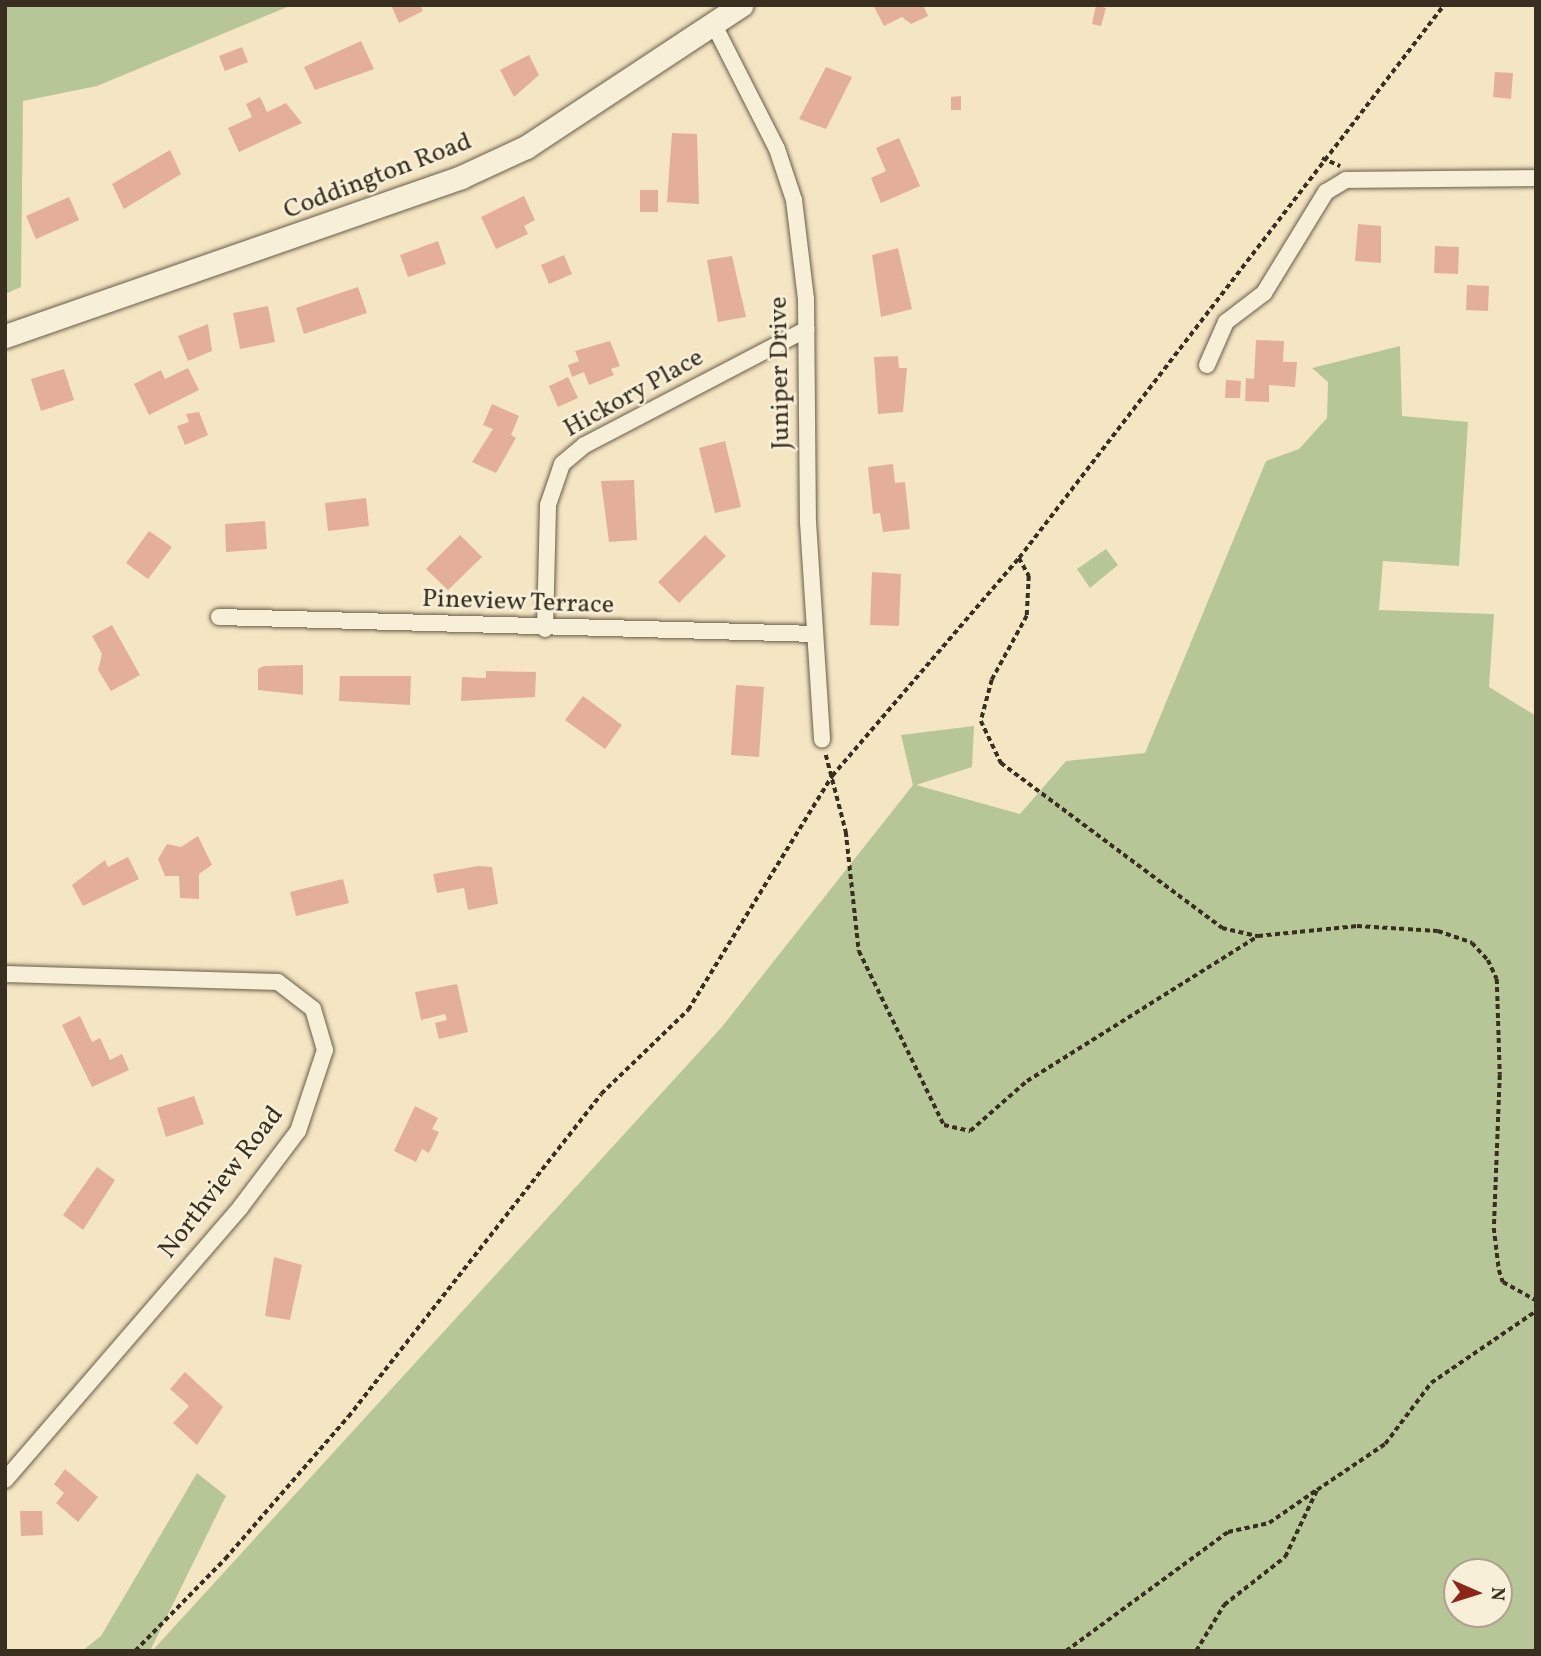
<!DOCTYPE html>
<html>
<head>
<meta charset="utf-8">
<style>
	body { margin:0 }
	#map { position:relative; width:1541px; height:1656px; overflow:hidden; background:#f5e6c3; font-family:Vollkorn,serif }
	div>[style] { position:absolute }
	.green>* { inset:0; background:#b7c697 }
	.building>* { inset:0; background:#e4af98 }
	.path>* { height:3.5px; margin-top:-1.75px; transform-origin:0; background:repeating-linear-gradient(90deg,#392f21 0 5px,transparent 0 8.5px) }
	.roads { filter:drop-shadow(0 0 2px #685d4a) drop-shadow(0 0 2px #685d4a) }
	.street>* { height:16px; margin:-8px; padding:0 8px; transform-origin:8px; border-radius:8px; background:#f8efd8 }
	.secondary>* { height:23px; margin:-11.5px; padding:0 11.5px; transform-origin:11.5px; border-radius:11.5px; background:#f8efd8 }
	span { translate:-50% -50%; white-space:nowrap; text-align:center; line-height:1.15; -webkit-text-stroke:5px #f8efd8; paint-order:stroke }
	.street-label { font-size:26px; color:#392f21 }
	.frame { position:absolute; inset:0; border:7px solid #392f21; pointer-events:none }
	.north { position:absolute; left:1443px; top:1558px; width:70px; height:70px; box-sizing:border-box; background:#f8efd8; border:2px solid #aca28f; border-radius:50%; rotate:93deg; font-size:19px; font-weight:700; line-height:28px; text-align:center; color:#392f21 }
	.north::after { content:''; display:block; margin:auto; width:24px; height:32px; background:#8f2418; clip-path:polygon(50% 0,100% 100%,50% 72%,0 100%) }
</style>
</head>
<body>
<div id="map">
	<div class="green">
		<div style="clip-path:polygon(5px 5px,292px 5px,97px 86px,23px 101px,21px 287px,5px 294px)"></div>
		<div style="clip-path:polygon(evenodd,1400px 346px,1402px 416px,1468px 422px,1459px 566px,1383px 561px,1379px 610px,1494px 614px,1489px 687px,1536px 716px,1536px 1651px,152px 1651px,721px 1028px,913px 785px,901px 735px,974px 726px,972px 767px,916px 785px,1020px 814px,1066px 761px,1145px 753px,1266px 461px,1299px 449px,1327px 418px,1328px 382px,1312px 368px,1400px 346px,1499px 1572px,1499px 1614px,1457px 1614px,1457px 1572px,1499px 1572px)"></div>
		<div style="clip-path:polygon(1106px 549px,1118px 565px,1090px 588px,1077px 569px)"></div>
		<div style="clip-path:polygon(197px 1473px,226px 1496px,150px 1651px,82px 1651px,101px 1636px)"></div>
	</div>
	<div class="building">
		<div style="clip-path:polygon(391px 5px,420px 5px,423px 11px,399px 23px)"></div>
		<div style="clip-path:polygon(873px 5px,923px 5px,928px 16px,911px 24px,902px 17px,884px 26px)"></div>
		<div style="clip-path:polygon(1096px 5px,1106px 8px,1101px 26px,1092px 24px)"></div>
		<div style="clip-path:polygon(361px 41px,374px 69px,315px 90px,304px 67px)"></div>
		<div style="clip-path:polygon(242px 47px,248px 62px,225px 71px,219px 56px)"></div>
		<div style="clip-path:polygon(529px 55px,539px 75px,514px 97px,500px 70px)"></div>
		<div style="clip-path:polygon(826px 67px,852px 77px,826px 129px,799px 119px)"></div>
		<div style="clip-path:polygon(1495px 72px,1513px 73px,1511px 99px,1493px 97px)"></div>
		<div style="clip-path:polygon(961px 96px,961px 110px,951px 110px,951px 97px)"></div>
		<div style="clip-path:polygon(260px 97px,267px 112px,286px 103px,302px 123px,239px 152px,228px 128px,252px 117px,246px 104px)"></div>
		<div style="clip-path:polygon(672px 133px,697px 134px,699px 204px,667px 202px)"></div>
		<div style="clip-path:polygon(899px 138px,920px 186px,881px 203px,871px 178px,886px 171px,876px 148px)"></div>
		<div style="clip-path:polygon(170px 150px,181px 174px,124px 209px,112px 184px)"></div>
		<div style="clip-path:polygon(640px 190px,658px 190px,658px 212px,640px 212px)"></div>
		<div style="clip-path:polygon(524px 196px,535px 220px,524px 226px,528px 234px,496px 249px,481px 217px)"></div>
		<div style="clip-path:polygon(69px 197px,79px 220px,36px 239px,26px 216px)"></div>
		<div style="clip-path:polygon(1358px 224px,1381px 226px,1381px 263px,1355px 261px)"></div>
		<div style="clip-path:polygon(438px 241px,446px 264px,408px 277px,400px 255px)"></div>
		<div style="clip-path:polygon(1435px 246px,1459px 247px,1458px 274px,1434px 273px)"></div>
		<div style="clip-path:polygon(898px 248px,912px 309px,881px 317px,872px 255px)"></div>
		<div style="clip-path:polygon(564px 255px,572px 274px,549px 284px,541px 265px)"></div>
		<div style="clip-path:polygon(732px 256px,746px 317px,718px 322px,707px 260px)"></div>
		<div style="clip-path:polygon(1467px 285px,1489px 286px,1488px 311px,1466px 310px)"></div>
		<div style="clip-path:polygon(358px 287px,367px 313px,304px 334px,296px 308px)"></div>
		<div style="clip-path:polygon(268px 306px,275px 342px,240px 349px,233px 313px)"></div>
		<div style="clip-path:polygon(208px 324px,212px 351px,188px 361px,178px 336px)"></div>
		<div style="clip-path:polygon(1256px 340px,1284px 341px,1283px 362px,1297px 362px,1295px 387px,1269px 385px,1269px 402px,1245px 401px,1246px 378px,1254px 379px)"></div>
		<div style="clip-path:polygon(610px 341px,620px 366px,611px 369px,614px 375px,589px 385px,584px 372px,572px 377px,568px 365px,579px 361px,575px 351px)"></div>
		<div style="clip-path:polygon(898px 356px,899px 368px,907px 368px,903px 412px,878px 414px,874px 357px)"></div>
		<div style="clip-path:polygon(188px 368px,199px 390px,149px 415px,134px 384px,161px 370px,165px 379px)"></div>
		<div style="clip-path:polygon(64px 369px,74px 400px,41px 411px,31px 379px)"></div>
		<div style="clip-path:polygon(568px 377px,578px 398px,558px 407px,549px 386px)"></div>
		<div style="clip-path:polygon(1226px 380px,1241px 381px,1240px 398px,1225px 398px)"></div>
		<div style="clip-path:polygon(492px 404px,519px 416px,511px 435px,516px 438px,496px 473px,472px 462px,493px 429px,483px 425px)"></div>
		<div style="clip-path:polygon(199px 412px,208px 435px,185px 445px,177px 426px,189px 422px,186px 414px)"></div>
		<div style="clip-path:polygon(725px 441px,741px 507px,715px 513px,699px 448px)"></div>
		<div style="clip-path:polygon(893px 464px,895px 483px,905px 482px,910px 529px,883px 532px,880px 513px,873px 514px,868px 467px)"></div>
		<div style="clip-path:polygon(634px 480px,637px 540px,609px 542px,601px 481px)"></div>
		<div style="clip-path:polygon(366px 498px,369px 526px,328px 531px,325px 503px)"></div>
		<div style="clip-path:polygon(265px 521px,267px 549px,226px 552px,225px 524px)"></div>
		<div style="clip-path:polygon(149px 531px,172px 547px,148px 579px,126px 563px)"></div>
		<div style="clip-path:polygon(460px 535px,482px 557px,448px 590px,426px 569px)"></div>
		<div style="clip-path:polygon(705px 535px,726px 556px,679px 603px,658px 582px)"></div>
		<div style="clip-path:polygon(872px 572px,901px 574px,899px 626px,870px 625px)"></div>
		<div style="clip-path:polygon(112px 625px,140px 675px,111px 691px,98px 670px,102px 654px,92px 636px)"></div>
		<div style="clip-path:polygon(303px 665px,303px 695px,258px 690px,258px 669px,264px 666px)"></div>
		<div style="clip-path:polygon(486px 671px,536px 672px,535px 697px,461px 701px,462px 677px,486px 678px)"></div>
		<div style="clip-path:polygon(340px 676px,411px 676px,410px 705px,339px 701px)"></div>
		<div style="clip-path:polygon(736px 685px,764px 687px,759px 757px,731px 755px)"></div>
		<div style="clip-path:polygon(583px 696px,622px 725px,605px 749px,565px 720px)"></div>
		<div style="clip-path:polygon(198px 836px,212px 865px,199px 874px,199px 899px,180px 898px,179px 876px,165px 876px,158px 859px,167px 844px,181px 847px)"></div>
		<div style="clip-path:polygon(128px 857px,139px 879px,83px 906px,72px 885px,105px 860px,108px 867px)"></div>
		<div style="clip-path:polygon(478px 866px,492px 867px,498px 904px,468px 910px,464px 888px,437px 893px,433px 874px)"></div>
		<div style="clip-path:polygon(343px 879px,349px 903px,296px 916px,290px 892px)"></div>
		<div style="clip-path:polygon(457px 984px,468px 1032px,439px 1039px,435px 1023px,447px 1020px,445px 1014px,421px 1020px,415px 992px)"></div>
		<div style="clip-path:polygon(80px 1016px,92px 1042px,100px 1038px,110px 1060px,122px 1054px,129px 1070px,92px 1087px,62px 1025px)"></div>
		<div style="clip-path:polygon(194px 1096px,204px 1124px,166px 1137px,157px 1108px)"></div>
		<div style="clip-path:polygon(415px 1106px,438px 1118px,432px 1129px,439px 1132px,429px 1153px,422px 1149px,416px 1162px,394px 1151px)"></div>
		<div style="clip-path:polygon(97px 1167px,115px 1180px,83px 1230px,63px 1215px)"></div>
		<div style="clip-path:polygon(274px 1257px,302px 1265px,290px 1320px,265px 1316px)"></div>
		<div style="clip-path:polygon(185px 1372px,223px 1407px,197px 1445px,173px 1423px,189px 1406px,170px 1389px)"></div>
		<div style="clip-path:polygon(65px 1469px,98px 1497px,78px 1522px,56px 1503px,64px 1493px,54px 1484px)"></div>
		<div style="clip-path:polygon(20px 1511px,42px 1511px,43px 1535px,21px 1536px)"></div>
	</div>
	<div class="path">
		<div style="left:1322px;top:158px;width:20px;rotate:24deg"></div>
		<div style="left:1019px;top:558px;width:21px;rotate:61deg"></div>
		<div style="left:1029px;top:576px;width:40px;rotate:92.9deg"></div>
		<div style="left:1027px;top:616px;width:73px;rotate:118.7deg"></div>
		<div style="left:992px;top:680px;width:42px;rotate:105deg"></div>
		<div style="left:981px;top:721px;width:47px;rotate:64.5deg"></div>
		<div style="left:1001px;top:763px;width:276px;rotate:36.7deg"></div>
		<div style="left:1222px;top:928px;width:37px;rotate:13deg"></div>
		<div style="left:1258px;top:936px;width:100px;rotate:-5.8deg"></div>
		<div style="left:1357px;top:926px;width:81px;rotate:3.5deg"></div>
		<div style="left:1438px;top:931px;width:36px;rotate:19deg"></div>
		<div style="left:1472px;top:943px;width:23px;rotate:47deg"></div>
		<div style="left:1488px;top:960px;width:21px;rotate:65deg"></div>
		<div style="left:1497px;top:979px;width:96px;rotate:88.2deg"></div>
		<div style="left:1500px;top:1075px;width:153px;rotate:92.2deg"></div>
		<div style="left:1494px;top:1228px;width:42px;rotate:83.2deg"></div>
		<div style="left:1499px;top:1270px;width:13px;rotate:72deg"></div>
		<div style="left:1503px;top:1282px;width:38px;rotate:29deg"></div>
		<div style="left:826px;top:755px;width:80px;rotate:75.4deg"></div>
		<div style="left:846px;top:832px;width:120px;rotate:83.8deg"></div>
		<div style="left:859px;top:951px;width:194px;rotate:64deg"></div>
		<div style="left:944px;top:1125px;width:27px;rotate:13deg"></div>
		<div style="left:970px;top:1131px;width:76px;rotate:-41.3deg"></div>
		<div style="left:1027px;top:1081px;width:273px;rotate:-32.1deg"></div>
		<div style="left:135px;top:1651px;width:129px;rotate:-45.6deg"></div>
		<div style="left:225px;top:1559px;width:188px;rotate:-49.1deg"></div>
		<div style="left:348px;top:1417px;width:410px;rotate:-51.9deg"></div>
		<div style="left:601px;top:1094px;width:121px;rotate:-44deg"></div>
		<div style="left:688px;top:1010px;width:275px;rotate:-58.4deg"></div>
		<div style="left:832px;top:776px;width:287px;rotate:-49.4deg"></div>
		<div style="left:1019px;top:558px;width:697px;rotate:-52.46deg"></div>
		<div style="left:1066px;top:1651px;width:201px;rotate:-36.3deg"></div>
		<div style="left:1228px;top:1532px;width:42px;rotate:-12.4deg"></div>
		<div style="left:1269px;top:1523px;width:56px;rotate:-34.8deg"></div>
		<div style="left:1196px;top:1651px;width:54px;rotate:-58.7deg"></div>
		<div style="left:1224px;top:1605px;width:78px;rotate:-38.2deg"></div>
		<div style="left:1285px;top:1557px;width:74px;rotate:-64.5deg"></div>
		<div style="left:1317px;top:1490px;width:82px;rotate:-34.1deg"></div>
		<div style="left:1385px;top:1444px;width:76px;rotate:-53deg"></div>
		<div style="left:1431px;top:1383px;width:127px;rotate:-34.4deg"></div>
	</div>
	<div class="roads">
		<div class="street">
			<div style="left:713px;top:23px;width:141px;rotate:63.1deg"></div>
			<div style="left:777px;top:149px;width:54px;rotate:71.6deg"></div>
			<div style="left:794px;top:200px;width:100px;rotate:83.1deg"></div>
			<div style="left:806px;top:299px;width:223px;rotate:89.5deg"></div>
			<div style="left:808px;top:522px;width:218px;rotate:86.3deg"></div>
			<div style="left:1207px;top:365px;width:47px;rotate:-66.2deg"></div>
			<div style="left:1226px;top:322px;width:48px;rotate:-37.3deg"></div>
			<div style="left:1264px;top:293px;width:119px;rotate:-58.5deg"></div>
			<div style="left:1326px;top:192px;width:23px;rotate:-31deg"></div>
			<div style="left:1346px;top:180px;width:190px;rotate:-0.6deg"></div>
			<div style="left:219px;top:617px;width:596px;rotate:1.63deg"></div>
			<div style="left:545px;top:629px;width:124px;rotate:-88.6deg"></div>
			<div style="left:548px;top:505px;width:43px;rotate:-71.1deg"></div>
			<div style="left:562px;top:464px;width:30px;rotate:-40deg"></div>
			<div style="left:585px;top:445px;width:250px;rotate:-27.6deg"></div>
			<div style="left:5px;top:974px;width:273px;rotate:1.7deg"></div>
			<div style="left:278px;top:982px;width:44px;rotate:37.6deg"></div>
			<div style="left:313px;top:1009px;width:43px;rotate:73.7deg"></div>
			<div style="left:325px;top:1050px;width:85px;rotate:108.4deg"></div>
			<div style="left:298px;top:1131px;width:96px;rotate:127deg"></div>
			<div style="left:240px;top:1208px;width:359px;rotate:130.8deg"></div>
		</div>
		<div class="secondary">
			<div style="left:5px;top:336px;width:483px;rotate:-19.2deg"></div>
			<div style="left:461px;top:177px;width:72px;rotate:-24.8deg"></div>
			<div style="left:526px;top:147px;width:258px;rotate:-33.4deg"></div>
		</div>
	</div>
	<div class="street-label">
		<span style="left:378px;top:177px;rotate:-21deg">Coddington Road</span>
		<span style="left:781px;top:373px;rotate:-91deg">Juniper Drive</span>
		<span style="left:634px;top:394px;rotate:-29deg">Hickory Place</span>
		<span style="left:518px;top:603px;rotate:2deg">Pineview Terrace</span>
		<span style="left:222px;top:1183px;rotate:-52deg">Northview Road</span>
	</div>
	<div class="frame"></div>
	<div class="north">N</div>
</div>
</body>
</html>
